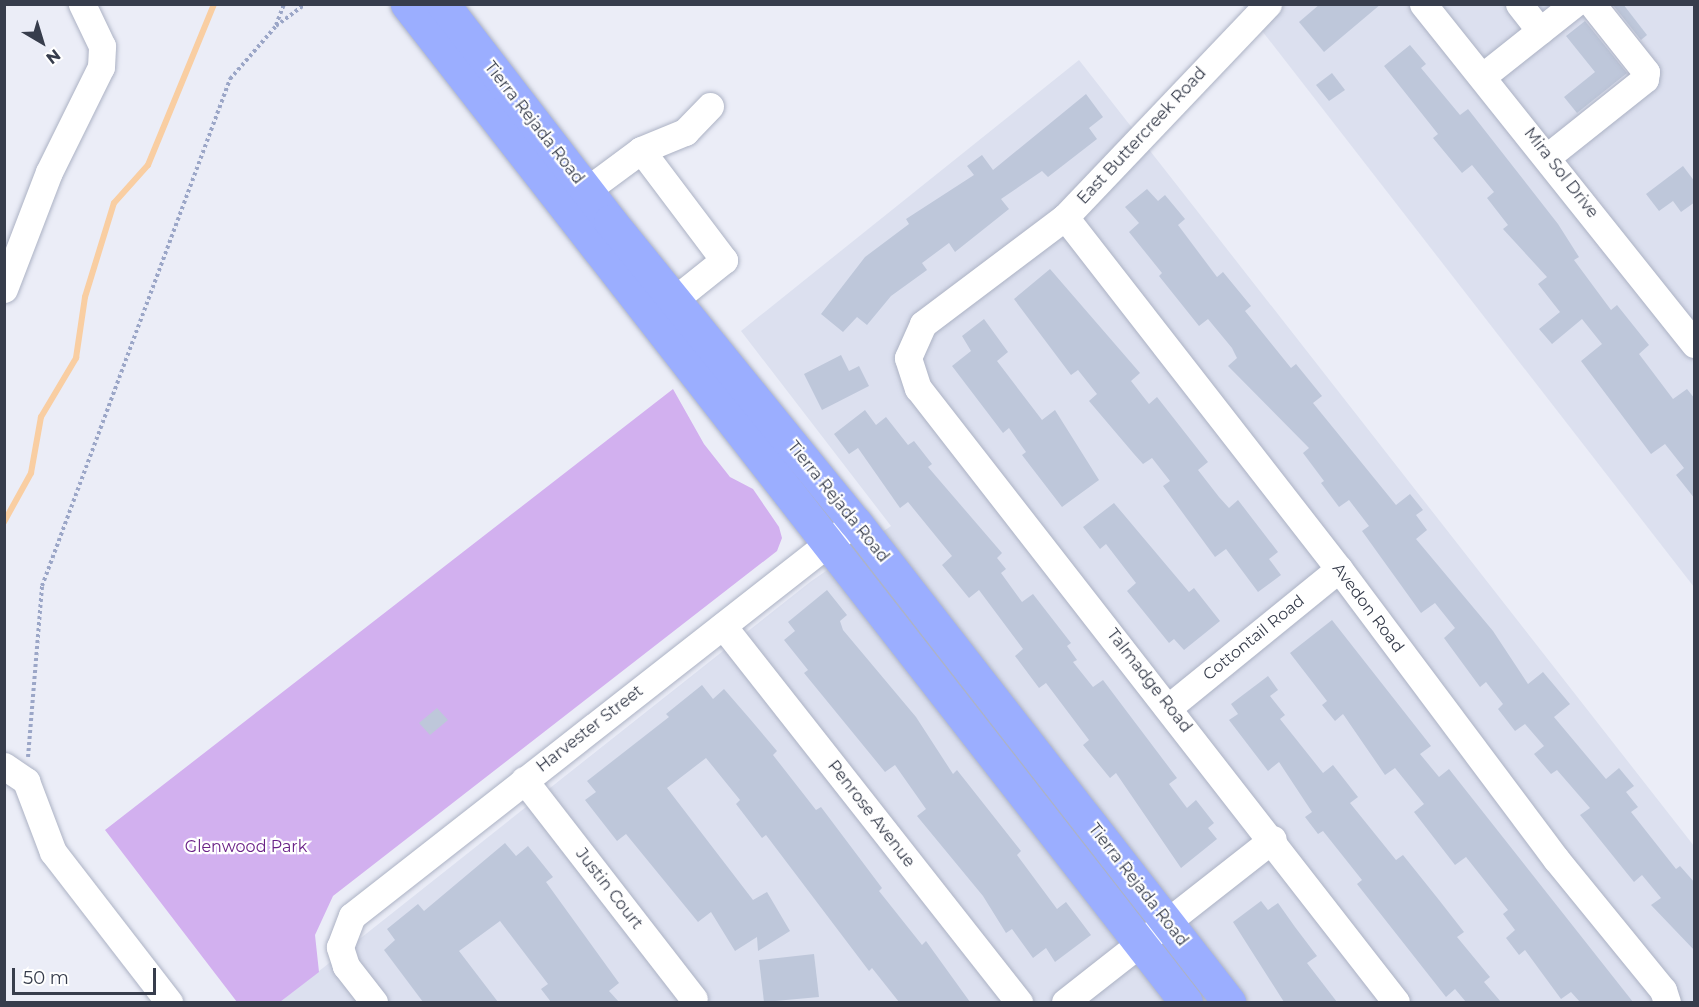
<!DOCTYPE html>
<html>
<head>
<meta charset="utf-8">
<style>
	body { margin:0 }
	#map { position:relative; width:1699px; height:1007px; overflow:hidden; background:#ebedf7; font-family:Montserrat,sans-serif }
	div>[style] { position:absolute }
	.residential>* { inset:0; background:#dce0ef }
	.green>* { inset:0; background:#d2b0ef }
	.stream>* { height:6px; margin:-3px; padding:0 3px; transform-origin:3px; border-radius:3px; background:#f9cea2 }
	.building>* { inset:0; background:#bec7da }
	.path>* { height:4px; margin-top:-2px; transform-origin:0; background:repeating-linear-gradient(90deg,#9ba6c7 0 3px,transparent 0 6px) }
	.roads { filter:drop-shadow(0 0 2px #acb2c4) drop-shadow(0 0 2px #acb2c4) }
	.minor>* { height:27px; margin:-13.5px; padding:0 13.5px; transform-origin:13.5px; border-radius:13.5px; background:#fff }
	.major>* { height:33px; margin:-16.5px; padding:0 16.5px; transform-origin:16.5px; border-radius:16.5px; background:#9baeff }
	span { translate:-50% -50%; white-space:nowrap; text-align:center; line-height:1.15; -webkit-text-stroke:4.5px #fff; paint-order:stroke }
	.street-label { font-size:16px; color:#373d4c }
	.park-label { font-size:16px; color:#6a2287 }
	.frame { position:absolute; inset:0; border:6px solid #373d4c; pointer-events:none }
	.north { position:absolute; left:12px; top:12px; width:60px; height:60px; -webkit-text-stroke:4px #fff; paint-order:stroke; rotate:142deg; font-size:16px; font-weight:700; line-height:24px; text-align:center; color:#373d4c }
	.north::after { content:''; display:block; margin:auto; width:21px; height:27px; background:#373d4c; clip-path:polygon(50% 0,100% 100%,50% 72%,0 100%) }
	.scale { position:absolute; left:12px; top:968px; width:144px; height:27px; box-sizing:border-box; border:3px solid #373d4c; border-top:0; padding-left:8px; font-size:18px; line-height:21px; white-space:nowrap; color:#373d4c; -webkit-text-stroke:4px #fff; paint-order:stroke }
</style>
</head>
<body>
<div id="map">
	<div class="residential">
		<div style="clip-path:polygon(1242px 5px,1694px 5px,1694px 587px)"></div>
		<div style="clip-path:polygon(1079px 60px,1694px 846px,1694px 1002px,280px 1002px,810px 582px,891px 526px,741px 331px)"></div>
	</div>
	<div class="green">
		<div style="clip-path:polygon(673px 389px,704px 444px,730px 477px,753px 489px,779px 527px,782px 538px,777px 551px,333px 896px,315px 935px,319px 972px,280px 1002px,237px 1002px,105px 830px)"></div>
	</div>
	<div class="stream">
		<div style="left:4px;top:522px;width:56px;rotate:-61.1deg"></div>
		<div style="left:31px;top:473px;width:57px;rotate:-79.9deg"></div>
		<div style="left:41px;top:417px;width:69px;rotate:-59.3deg"></div>
		<div style="left:76px;top:358px;width:62px;rotate:-81.6deg"></div>
		<div style="left:85px;top:297px;width:98px;rotate:-72.9deg"></div>
		<div style="left:114px;top:203px;width:51px;rotate:-48.2deg"></div>
		<div style="left:148px;top:165px;width:174px;rotate:-67.7deg"></div>
	</div>
	<div class="building">
		<div style="clip-path:polygon(1320px 4px,1381px 4px,1324px 52px,1299px 22px)"></div>
		<div style="clip-path:polygon(1623px 4px,1647px 35px,1641px 40px,1613px 5px)"></div>
		<div style="clip-path:polygon(1585px 21px,1627px 73px,1577px 113px,1564px 97px,1595px 72px,1566px 36px)"></div>
		<div style="clip-path:polygon(1410px 45px,1426px 64px,1421px 68px,1460px 115px,1468px 109px,1558px 224px,1579px 257px,1574px 260px,1611px 310px,1617px 305px,1649px 345px,1639px 354px,1673px 399px,1687px 389px,1695px 399px,1695px 499px,1676px 475px,1684px 468px,1665px 444px,1651px 454px,1581px 361px,1602px 344px,1582px 319px,1552px 344px,1539px 329px,1560px 312px,1538px 284px,1547px 277px,1503px 229px,1508px 225px,1487px 198px,1494px 192px,1472px 165px,1462px 173px,1433px 138px,1438px 134px,1384px 66px)"></div>
		<div style="clip-path:polygon(1332px 73px,1345px 90px,1329px 101px,1316px 85px)"></div>
		<div style="clip-path:polygon(1086px 94px,1103px 117px,1089px 128px,1097px 139px,1048px 177px,1042px 171px,1001px 199px,1009px 209px,955px 252px,949px 243px,922px 263px,927px 270px,891px 296px,867px 325px,857px 317px,843px 332px,821px 314px,865px 257px,909px 224px,906px 219px,974px 175px,967px 166px,982px 155px,993px 170px)"></div>
		<div style="clip-path:polygon(1683px 166px,1695px 182px,1695px 202px,1681px 212px,1673px 201px,1659px 211px,1646px 194px)"></div>
		<div style="clip-path:polygon(1147px 189px,1158px 201px,1165px 195px,1185px 219px,1178px 225px,1217px 277px,1223px 272px,1251px 306px,1245px 311px,1291px 368px,1296px 364px,1322px 396px,1313px 403px,1396px 505px,1410px 494px,1423px 510px,1416px 515px,1427px 530px,1416px 539px,1493px 631px,1528px 684px,1543px 672px,1570px 704px,1554px 717px,1606px 779px,1619px 768px,1634px 786px,1626px 792px,1638px 807px,1631px 812px,1676px 869px,1680px 866px,1695px 883px,1695px 951px,1651px 905px,1661px 898px,1642px 875px,1634px 882px,1580px 815px,1590px 808px,1557px 770px,1551px 774px,1534px 754px,1544px 746px,1525px 724px,1515px 731px,1498px 709px,1503px 704px,1486px 682px,1480px 687px,1444px 638px,1455px 628px,1435px 603px,1421px 613px,1362px 531px,1369px 526px,1349px 500px,1339px 507px,1321px 483px,1324px 481px,1303px 453px,1309px 448px,1228px 366px,1237px 358px,1232px 348px,1208px 319px,1199px 326px,1159px 276px,1162px 273px,1129px 232px,1139px 223px,1125px 207px)"></div>
		<div style="clip-path:polygon(1050px 269px,1140px 373px,1131px 381px,1149px 404px,1157px 397px,1208px 462px,1198px 470px,1219px 497px,1229px 508px,1238px 500px,1278px 552px,1269px 559px,1281px 575px,1258px 592px,1226px 549px,1215px 557px,1163px 486px,1170px 481px,1152px 458px,1143px 464px,1134px 454px,1089px 401px,1097px 394px,1078px 370px,1071px 375px,1014px 299px)"></div>
		<div style="clip-path:polygon(984px 319px,1008px 352px,997px 361px,1042px 420px,1055px 410px,1099px 480px,1062px 507px,1022px 455px,1026px 452px,1009px 428px,1003px 433px,952px 366px,971px 351px,962px 336px)"></div>
		<div style="clip-path:polygon(841px 355px,849px 371px,859px 366px,869px 386px,822px 410px,804px 374px)"></div>
		<div style="clip-path:polygon(865px 410px,876px 425px,886px 417px,908px 445px,914px 441px,932px 464px,928px 467px,1002px 553px,997px 558px,1006px 569px,1001px 573px,1022px 602px,1033px 594px,1071px 643px,1067px 646px,1077px 660px,1073px 662px,1093px 687px,1103px 680px,1177px 778px,1169px 784px,1187px 808px,1196px 800px,1214px 823px,1208px 828px,1217px 839px,1181px 868px,1116px 773px,1110px 778px,1083px 745px,1089px 740px,1046px 683px,1039px 688px,1015px 656px,1023px 649px,979px 590px,969px 598px,942px 565px,952px 556px,908px 502px,900px 508px,858px 448px,849px 454px,834px 434px)"></div>
		<div style="clip-path:polygon(1114px 503px,1189px 592px,1194px 588px,1220px 621px,1184px 650px,1174px 639px,1169px 643px,1127px 591px,1136px 583px,1106px 544px,1100px 549px,1083px 527px)"></div>
		<div style="clip-path:polygon(827px 590px,847px 615px,840px 621px,843px 630px,916px 717px,953px 774px,957px 770px,1021px 851px,1017px 855px,1057px 909px,1066px 902px,1091px 935px,1055px 962px,1046px 948px,1033px 958px,1012px 929px,1006px 933px,983px 896px,917px 816px,926px 809px,895px 765px,885px 772px,804px 673px,808px 670px,784px 640px,795px 631px,788px 622px)"></div>
		<div style="clip-path:polygon(1332px 620px,1431px 746px,1420px 754px,1439px 777px,1449px 769px,1633px 1002px,1580px 1002px,1571px 992px,1561px 999px,1525px 950px,1519px 955px,1506px 938px,1515px 930px,1503px 914px,1508px 910px,1466px 857px,1455px 865px,1414px 812px,1424px 804px,1395px 768px,1385px 775px,1343px 714px,1335px 721px,1322px 705px,1327px 701px,1290px 653px)"></div>
		<div style="clip-path:polygon(1268px 676px,1278px 690px,1270px 696px,1285px 715px,1280px 719px,1323px 773px,1333px 765px,1358px 797px,1350px 803px,1396px 860px,1403px 855px,1439px 900px,1464px 932px,1457px 937px,1490px 977px,1484px 982px,1501px 1002px,1466px 1002px,1455px 989px,1446px 997px,1357px 884px,1362px 880px,1323px 831px,1318px 834px,1305px 817px,1312px 812px,1279px 762px,1268px 771px,1229px 720px,1238px 714px,1231px 704px)"></div>
		<div style="clip-path:polygon(702px 685px,713px 699px,724px 689px,750px 719px,777px 751px,773px 755px,816px 810px,821px 807px,882px 888px,879px 891px,922px 945px,926px 941px,970px 1002px,899px 1002px,872px 968px,869px 971px,766px 835px,762px 838px,736px 804px,740px 800px,706px 758px,667px 788px,753px 900px,767px 892px,790px 931px,758px 951px,757px 937px,735px 951px,711px 912px,698px 922px,626px 834px,617px 841px,585px 800px,596px 792px,587px 781px,669px 717px,666px 714px)"></div>
		<div style="clip-path:polygon(437px 708px,448px 720px,430px 735px,419px 723px)"></div>
		<div style="clip-path:polygon(505px 843px,516px 856px,528px 846px,553px 877px,546px 882px,619px 983px,609px 991px,619px 1002px,551px 1002px,541px 989px,548px 984px,500px 921px,459px 951px,498px 1002px,423px 1002px,384px 950px,395px 940px,387px 929px,418px 904px,424px 911px)"></div>
		<div style="clip-path:polygon(1261px 901px,1268px 910px,1278px 903px,1295px 927px,1317px 956px,1307px 963px,1337px 1002px,1284px 1002px,1233px 922px)"></div>
		<div style="clip-path:polygon(814px 954px,819px 997px,764px 1002px,759px 960px)"></div>
	</div>
	<div class="path">
		<div style="left:276px;top:25px;width:22px;rotate:-69deg"></div>
		<div style="left:28px;top:757px;width:172px;rotate:-85.3deg"></div>
		<div style="left:42px;top:586px;width:541px;rotate:-69.65deg"></div>
		<div style="left:230px;top:79px;width:70px;rotate:-49deg"></div>
		<div style="left:276px;top:26px;width:36px;rotate:-37deg"></div>
	</div>
	<div class="roads">
		<div class="minor">
			<div style="left:1268px;top:4px;width:294px;rotate:133.6deg"></div>
			<div style="left:1065px;top:217px;width:178px;rotate:143deg"></div>
			<div style="left:923px;top:324px;width:37px;rotate:114deg"></div>
			<div style="left:908px;top:358px;width:32px;rotate:72deg"></div>
			<div style="left:918px;top:388px;width:778px;rotate:52.1deg"></div>
			<div style="left:1423px;top:4px;width:435px;rotate:51.4deg"></div>
			<div style="left:1519px;top:4px;width:34px;rotate:52deg"></div>
			<div style="left:1483px;top:76px;width:116px;rotate:-38.4deg"></div>
			<div style="left:641px;top:150px;width:138px;rotate:53deg"></div>
			<div style="left:724px;top:260px;width:64px;rotate:141.3deg"></div>
			<div style="left:1547px;top:157px;width:125px;rotate:-38.5deg"></div>
			<div style="left:1645px;top:79px;width:7px;rotate:-82deg"></div>
			<div style="left:1646px;top:72px;width:87px;rotate:-128.5deg"></div>
			<div style="left:587px;top:190px;width:67px;rotate:-36.5deg"></div>
			<div style="left:641px;top:150px;width:48px;rotate:-22.2deg"></div>
			<div style="left:685px;top:132px;width:36px;rotate:-46deg"></div>
			<div style="left:1065px;top:217px;width:446px;rotate:52.1deg"></div>
			<div style="left:1339px;top:569px;width:362px;rotate:53.2deg"></div>
			<div style="left:1556px;top:859px;width:169px;rotate:50.8deg"></div>
			<div style="left:1663px;top:990px;width:13px;rotate:72deg"></div>
			<div style="left:4px;top:289px;width:125px;rotate:-69deg"></div>
			<div style="left:49px;top:172px;width:117px;rotate:-63.7deg"></div>
			<div style="left:101px;top:67px;width:21px;rotate:-87deg"></div>
			<div style="left:102px;top:46px;width:47px;rotate:-115.5deg"></div>
			<div style="left:723px;top:626px;width:479px;rotate:51.8deg"></div>
			<div style="left:1169px;top:707px;width:219px;rotate:-39.1deg"></div>
			<div style="left:4px;top:766px;width:27px;rotate:34deg"></div>
			<div style="left:26px;top:781px;width:76px;rotate:69.2deg"></div>
			<div style="left:53px;top:852px;width:190px;rotate:52.3deg"></div>
			<div style="left:524px;top:780px;width:277px;rotate:52.2deg"></div>
			<div style="left:374px;top:1002px;width:46px;rotate:-127.9deg"></div>
			<div style="left:346px;top:966px;width:20px;rotate:-108deg"></div>
			<div style="left:340px;top:947px;width:33px;rotate:-69deg"></div>
			<div style="left:352px;top:916px;width:639px;rotate:-38.07deg"></div>
			<div style="left:1065px;top:1002px;width:264px;rotate:-38.1deg"></div>
		</div>
		<div class="major">
			<div style="left:407px;top:4px;width:1266px;rotate:52.03deg"></div>
			<div style="left:443px;top:4px;width:274px;rotate:52.4deg"></div>
			<div style="left:610px;top:221px;width:388px;rotate:50.9deg"></div>
			<div style="left:855px;top:522px;width:609px;rotate:52.08deg"></div>
		</div>
	</div>
	<div class="street-label">
		<span style="left:534px;top:123px;rotate:52deg">Tierra Rejada Road</span>
		<span style="left:1142px;top:136px;rotate:-47deg">East Buttercreek Road</span>
		<span style="left:1561px;top:173px;rotate:52deg">Mira Sol Drive</span>
		<span style="left:838px;top:502px;rotate:51deg">Tierra Rejada Road</span>
		<span style="left:1368px;top:608px;rotate:53deg">Avedon Road</span>
		<span style="left:1254px;top:638px;rotate:-39deg">Cottontail Road</span>
		<span style="left:1149px;top:681px;rotate:52deg">Talmadge Road</span>
		<span style="left:590px;top:729px;rotate:-38deg">Harvester Street</span>
		<span style="left:871px;top:814px;rotate:52deg">Penrose Avenue</span>
		<span style="left:1138px;top:885px;rotate:52deg">Tierra Rejada Road</span>
		<span style="left:609px;top:889px;rotate:52deg">Justin Court</span>
	</div>
	<div class="park-label">
		<span style="left:246px;top:847px">Glenwood Park</span>
	</div>
	<div class="frame"></div>
	<div class="north">N</div>
	<div class="scale">50 m</div>
</div>
</body>
</html>
